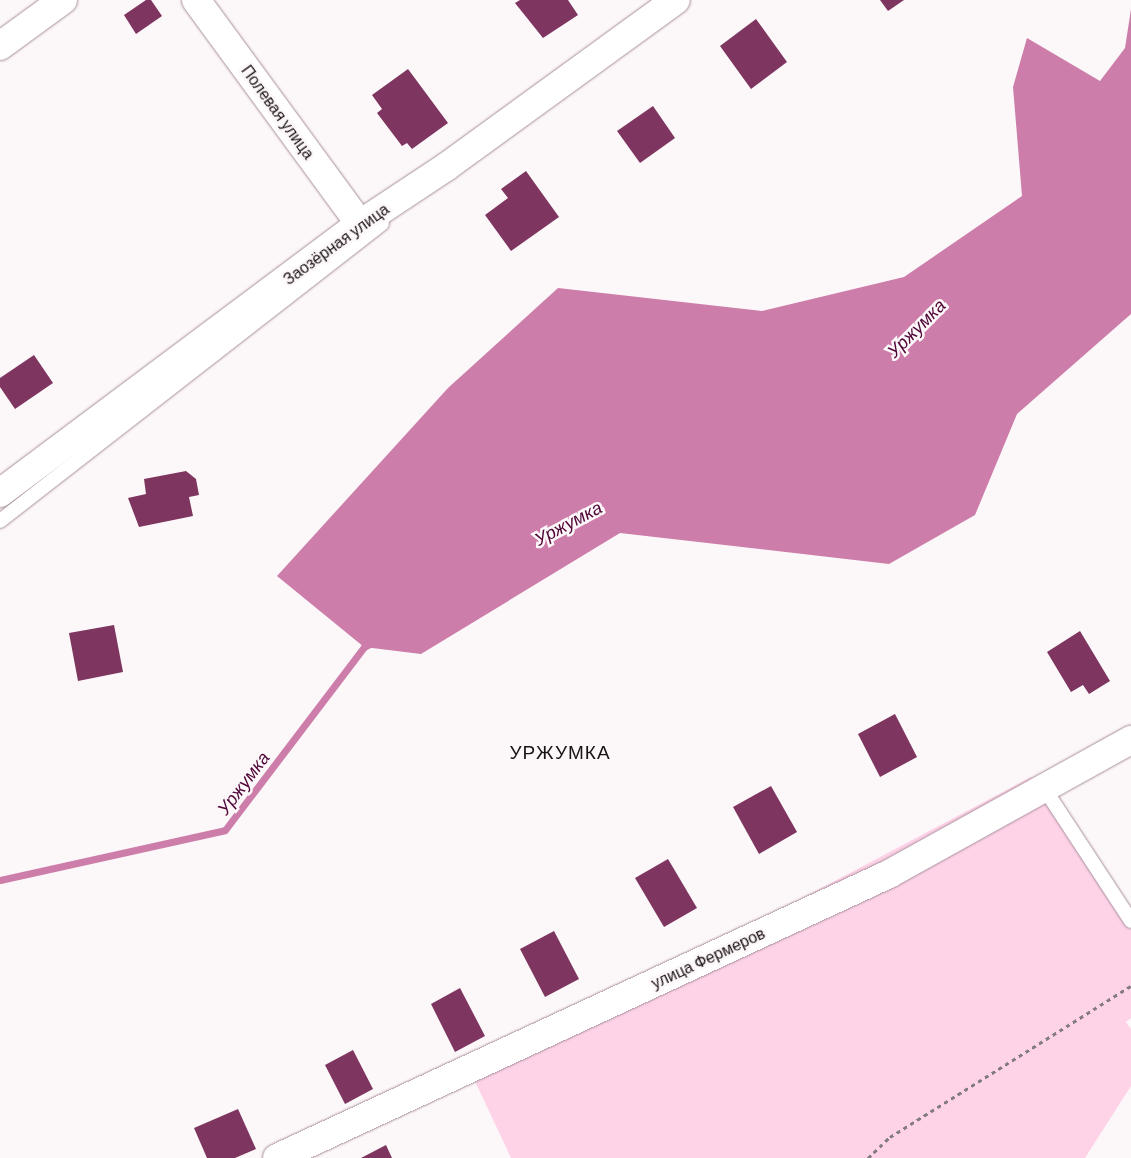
<!DOCTYPE html>
<html>
<head>
<meta charset="utf-8">
<style>
	body { margin:0 }
	#map { position:relative; width:1131px; height:1158px; overflow:hidden; background:#fcf7f9; font-family:Barlow,sans-serif }
	div>[style] { position:absolute }
	.green>* { inset:0; background:#fed3e8 }
	.water>* { inset:0; background:#cd7da9 }
	.stream>* { height:7px; margin:-3.5px; padding:0 3.5px; transform-origin:3.5px; border-radius:3.5px; background:#cd7da9 }
	.building>* { inset:0; background:#7e3560 }
	.path>* { height:3px; margin-top:-1.5px; transform-origin:0; background:repeating-linear-gradient(90deg,#837b7f 0 4px,transparent 0 8px) }
	.roads { filter:drop-shadow(0 0 1px #a78f9b) drop-shadow(0 0 1px #a78f9b) }
	.lane>* { height:14px; margin:-7px; padding:0 7px; transform-origin:7px; border-radius:7px; background:#fff }
	.street>* { height:28px; margin:-14px; padding:0 14px; transform-origin:14px; border-radius:14px; background:#fff }
	span { translate:-50% -50%; white-space:nowrap; text-align:center; line-height:1.15; -webkit-text-stroke:5px #fcf7f9; paint-order:stroke }
	.street-label { font-size:16px; color:#1b1217 }
	.water-label { font-size:18px; color:#4f0536; font-style:italic }
	.quarter-label { font-size:19px; color:#1b1217; letter-spacing:1px }
</style>
</head>
<body>
<div id="map">
	<div class="green">
		<div style="clip-path:polygon(1031px 777px,1131px 921px,1131px 1018px,1126px 1022px,1131px 1029px,1131px 1086px,1085px 1158px,511px 1158px,465px 1060px,795px 902px)"></div>
	</div>
	<div class="water">
		<div style="clip-path:polygon(1131px 9px,1131px 314px,1017px 414px,975px 515px,889px 564px,620px 533px,421px 654px,364px 647px,277px 576px,448px 388px,558px 288px,762px 311px,904px 277px,1022px 196px,1013px 87px,1027px 38px,1100px 81px,1125px 48px)"></div>
	</div>
	<div class="stream">
		<div style="left:0;top:880px;width:230px;rotate:-12.5deg"></div>
		<div style="left:225px;top:830px;width:230px;rotate:-52.8deg"></div>
		<div style="left:364px;top:647px;width:9px;rotate:-27deg"></div>
	</div>
	<div class="building">
		<div style="clip-path:polygon(146px 0,151px 0,162px 16px,136px 34px,124px 15px)"></div>
		<div style="clip-path:polygon(520px 0,568px 0,578px 15px,543px 38px,515px 3px)"></div>
		<div style="clip-path:polygon(880px 0,904px 0,888px 11px)"></div>
		<div style="clip-path:polygon(756px 19px,787px 62px,751px 89px,720px 46px)"></div>
		<div style="clip-path:polygon(408px 69px,448px 123px,412px 149px,407px 143px,402px 146px,377px 113px,382px 109px,372px 95px)"></div>
		<div style="clip-path:polygon(653px 106px,675px 138px,640px 163px,617px 131px)"></div>
		<div style="clip-path:polygon(526px 171px,559px 217px,511px 251px,485px 215px,508px 198px,501px 189px)"></div>
		<div style="clip-path:polygon(34px 355px,53px 383px,15px 409px,0 387px,0 378px)"></div>
		<div style="clip-path:polygon(186px 471px,196px 479px,199px 495px,189px 497px,193px 516px,139px 527px,128px 498px,146px 494px,144px 479px)"></div>
		<div style="clip-path:polygon(114px 625px,123px 672px,78px 681px,69px 633px)"></div>
		<div style="clip-path:polygon(1080px 631px,1110px 681px,1089px 694px,1083px 685px,1071px 692px,1047px 652px)"></div>
		<div style="clip-path:polygon(895px 714px,917px 757px,880px 777px,858px 734px)"></div>
		<div style="clip-path:polygon(771px 786px,797px 832px,759px 854px,733px 807px)"></div>
		<div style="clip-path:polygon(668px 859px,697px 908px,664px 927px,635px 878px)"></div>
		<div style="clip-path:polygon(554px 931px,579px 979px,545px 997px,520px 949px)"></div>
		<div style="clip-path:polygon(460px 988px,485px 1036px,455px 1052px,431px 1004px)"></div>
		<div style="clip-path:polygon(353px 1050px,373px 1089px,345px 1104px,325px 1065px)"></div>
		<div style="clip-path:polygon(238px 1109px,256px 1149px,235px 1158px,207px 1158px,194px 1128px)"></div>
		<div style="clip-path:polygon(386px 1145px,392px 1158px,361px 1158px)"></div>
	</div>
	<div class="path">
		<div style="left:868px;top:1158px;width:30px;rotate:-44deg"></div>
		<div style="left:890px;top:1137px;width:284px;rotate:-32.1deg"></div>
	</div>
	<div class="roads">
		<div class="lane">
			<div style="left:0;top:521px;width:484px;rotate:-37.9deg"></div>
			<div style="left:1044px;top:788px;width:159px;rotate:56.8deg"></div>
		</div>
		<div class="street">
			<div style="left:196px;top:0;width:278px;rotate:53.8deg"></div>
			<div style="left:0;top:46px;width:78px;rotate:-36.1deg"></div>
			<div style="left:0;top:493px;width:449px;rotate:-36.8deg"></div>
			<div style="left:360px;top:224px;width:103px;rotate:-33.5deg"></div>
			<div style="left:446px;top:167px;width:284px;rotate:-36deg"></div>
			<div style="left:277px;top:1158px;width:675px;rotate:-24.89deg"></div>
			<div style="left:889px;top:874px;width:277px;rotate:-29deg"></div>
		</div>
	</div>
	<div class="street-label">
		<span style="left:278px;top:112px;rotate:54deg">Полевая улица</span>
		<span style="left:336px;top:244px;rotate:-36deg">Заозёрная улица</span>
		<span style="left:708px;top:958px;rotate:-25deg">улица Фермеров</span>
	</div>
	<div class="water-label">
		<span style="left:916px;top:328px;rotate:-45deg">Уржумка</span>
		<span style="left:568px;top:523px;rotate:-28deg">Уржумка</span>
		<span style="left:243px;top:783px;rotate:-53deg">Уржумка</span>
	</div>
	<div class="quarter-label">
		<span style="left:560px;top:752px">УРЖУМКА</span>
	</div>
</div>
</body>
</html>
